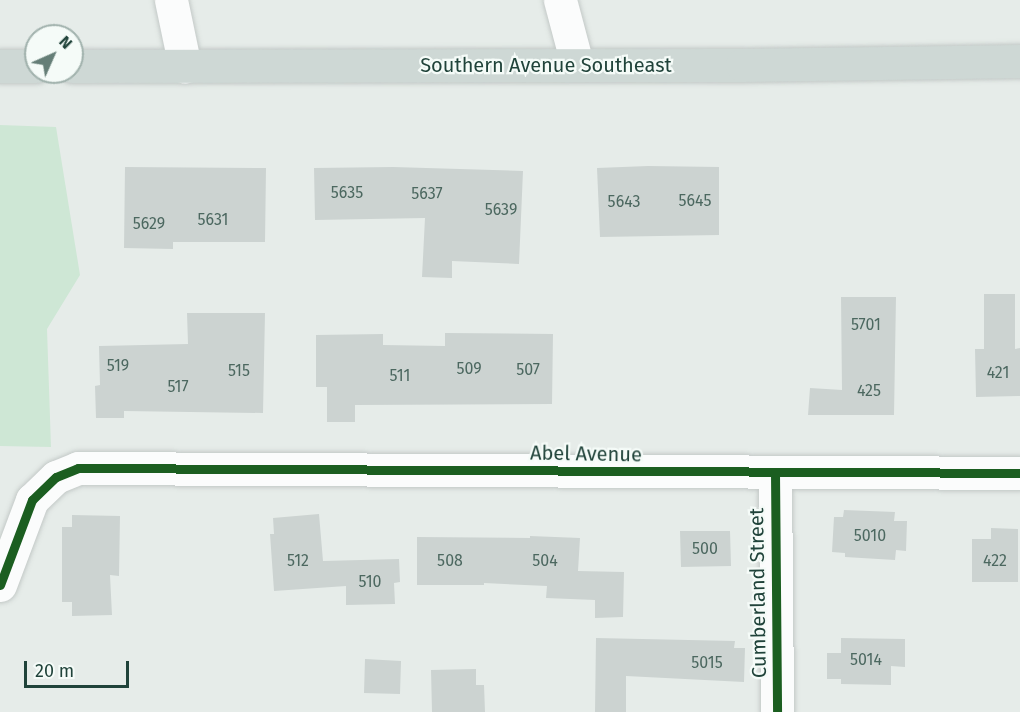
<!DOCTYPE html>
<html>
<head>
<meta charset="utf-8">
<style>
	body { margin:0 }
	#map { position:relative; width:1020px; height:712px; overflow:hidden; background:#e6ece9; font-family:"Fira Sans",sans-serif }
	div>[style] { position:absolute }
	.green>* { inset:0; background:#cee7d5 }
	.building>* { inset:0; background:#ccd3d1 }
	.roads { filter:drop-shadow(0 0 2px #c3c9c7) drop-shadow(0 0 2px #c3c9c7) }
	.minor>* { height:33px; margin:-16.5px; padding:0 16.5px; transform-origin:16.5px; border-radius:16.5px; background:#fbfcfc }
	.major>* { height:33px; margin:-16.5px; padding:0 16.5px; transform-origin:16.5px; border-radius:16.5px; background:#ced8d5 }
	.cycleway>* { height:9px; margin:-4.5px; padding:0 4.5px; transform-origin:4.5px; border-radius:4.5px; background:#1b5e20 }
	span { translate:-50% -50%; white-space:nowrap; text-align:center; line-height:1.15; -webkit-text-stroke:4.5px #f5fbf8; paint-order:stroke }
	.number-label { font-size:16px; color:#4c6860 }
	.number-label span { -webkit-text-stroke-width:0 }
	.street-label { font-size:20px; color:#20433a }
	.north { position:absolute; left:24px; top:24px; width:60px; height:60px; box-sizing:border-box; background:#f5fbf8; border:2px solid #a0b1ac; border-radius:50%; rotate:45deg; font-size:16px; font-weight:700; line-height:24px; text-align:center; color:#20433a }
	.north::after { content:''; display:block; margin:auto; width:21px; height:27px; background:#657e77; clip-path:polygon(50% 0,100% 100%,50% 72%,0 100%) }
	.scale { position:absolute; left:24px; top:661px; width:105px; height:27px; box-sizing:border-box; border:3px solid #20433a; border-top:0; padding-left:8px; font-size:18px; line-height:21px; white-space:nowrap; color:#20433a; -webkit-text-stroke:4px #f5fbf8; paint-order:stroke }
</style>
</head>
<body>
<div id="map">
	<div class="green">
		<div style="clip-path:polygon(0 125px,56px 127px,80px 275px,47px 329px,51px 447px,0 446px)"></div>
	</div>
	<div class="building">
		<div style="clip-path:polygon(648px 166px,719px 167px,719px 235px,600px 237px,597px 168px)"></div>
		<div style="clip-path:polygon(125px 167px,266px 168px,265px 242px,173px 242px,173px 249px,124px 248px)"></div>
		<div style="clip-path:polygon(393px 167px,523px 171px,519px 264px,452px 261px,452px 278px,422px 277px,425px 218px,315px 220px,314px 168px)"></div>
		<div style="clip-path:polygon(984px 294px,1015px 294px,1015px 349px,1020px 348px,1020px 396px,976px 397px,975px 349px,984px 349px)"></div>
		<div style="clip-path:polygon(841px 297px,896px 297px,894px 415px,808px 415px,810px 388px,842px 390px)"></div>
		<div style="clip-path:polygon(187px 313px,265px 313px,263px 413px,124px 411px,124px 418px,96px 418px,95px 386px,100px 385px,99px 346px,188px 344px)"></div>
		<div style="clip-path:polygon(445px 333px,553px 334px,552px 404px,355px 405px,355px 422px,327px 422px,327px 387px,316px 387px,316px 335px,383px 334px,383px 345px,445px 346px)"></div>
		<div style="clip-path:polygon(844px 510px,895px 512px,894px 521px,907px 521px,906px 551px,896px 550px,895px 560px,845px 557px,845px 553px,832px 552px,834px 517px,843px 517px)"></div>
		<div style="clip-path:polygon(319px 514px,323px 561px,399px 559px,400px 582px,394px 583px,395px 604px,346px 605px,346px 586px,274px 591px,270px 534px,274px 534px,273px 518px)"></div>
		<div style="clip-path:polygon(72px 515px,120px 516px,119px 576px,110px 575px,112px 615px,72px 616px,72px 602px,62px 602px,62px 527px,72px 527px)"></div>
		<div style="clip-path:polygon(991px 528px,1018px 529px,1018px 582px,972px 582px,972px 539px,991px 539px)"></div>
		<div style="clip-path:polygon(680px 531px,730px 531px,731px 566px,681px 567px)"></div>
		<div style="clip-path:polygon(530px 536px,580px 538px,578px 571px,624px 572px,623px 617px,595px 618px,595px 600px,546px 598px,547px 586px,484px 583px,484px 585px,417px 585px,417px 537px,530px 538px)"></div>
		<div style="clip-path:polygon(596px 638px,735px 641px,734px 648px,745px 648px,744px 682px,626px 676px,626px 712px,595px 712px)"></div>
		<div style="clip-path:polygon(841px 638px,905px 639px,905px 667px,891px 666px,891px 685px,841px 684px,841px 679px,827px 679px,827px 653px,841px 653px)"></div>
		<div style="clip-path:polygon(365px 659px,401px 661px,400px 694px,364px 693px)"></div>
		<div style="clip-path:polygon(476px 669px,476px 685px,484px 685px,485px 712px,432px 712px,431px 670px)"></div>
	</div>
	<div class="roads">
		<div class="minor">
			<div style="left:171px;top:0;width:68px;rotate:78.2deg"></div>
			<div style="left:560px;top:0;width:66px;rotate:75.1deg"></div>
			<div style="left:775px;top:473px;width:239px;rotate:89.5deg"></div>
			<div style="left:0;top:585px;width:91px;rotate:-69.4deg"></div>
			<div style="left:32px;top:500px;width:33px;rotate:-44deg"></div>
			<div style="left:56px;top:477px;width:24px;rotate:-22deg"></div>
			<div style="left:78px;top:468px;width:942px;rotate:0.3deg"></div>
		</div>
		<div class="major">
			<div style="left:0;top:66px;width:36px"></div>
			<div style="left:72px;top:66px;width:670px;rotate:-0.09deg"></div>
			<div style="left:742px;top:65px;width:278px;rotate:-0.8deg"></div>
		</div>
	</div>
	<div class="cycleway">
		<div style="left:775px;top:473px;width:239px;rotate:89.5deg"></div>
		<div style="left:0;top:585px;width:91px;rotate:-69.4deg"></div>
		<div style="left:32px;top:500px;width:33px;rotate:-44deg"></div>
		<div style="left:56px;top:477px;width:24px;rotate:-22deg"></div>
		<div style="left:78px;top:468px;width:942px;rotate:0.3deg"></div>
	</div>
	<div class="number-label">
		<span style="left:347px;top:193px">5635</span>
		<span style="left:427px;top:194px">5637</span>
		<span style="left:695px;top:201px">5645</span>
		<span style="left:624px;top:202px">5643</span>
		<span style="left:501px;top:210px">5639</span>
		<span style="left:213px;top:220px">5631</span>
		<span style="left:149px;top:224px">5629</span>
		<span style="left:866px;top:325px">5701</span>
		<span style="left:118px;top:366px">519</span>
		<span style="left:469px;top:369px">509</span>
		<span style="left:528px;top:370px">507</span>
		<span style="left:239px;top:371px">515</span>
		<span style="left:998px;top:373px">421</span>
		<span style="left:400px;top:376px">511</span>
		<span style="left:178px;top:387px">517</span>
		<span style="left:869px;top:391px">425</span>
		<span style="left:870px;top:536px">5010</span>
		<span style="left:705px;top:549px">500</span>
		<span style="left:298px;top:561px">512</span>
		<span style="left:450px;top:561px">508</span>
		<span style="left:545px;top:561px">504</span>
		<span style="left:995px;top:561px">422</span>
		<span style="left:370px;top:582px">510</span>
		<span style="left:866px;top:660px">5014</span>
		<span style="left:707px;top:663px">5015</span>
	</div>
	<div class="street-label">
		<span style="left:546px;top:65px">Southern Avenue Southeast</span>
		<span style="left:586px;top:454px;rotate:1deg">Abel Avenue</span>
		<span style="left:758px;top:593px;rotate:-91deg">Cumberland Street</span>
	</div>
	<div class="north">N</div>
	<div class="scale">20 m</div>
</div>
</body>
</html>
